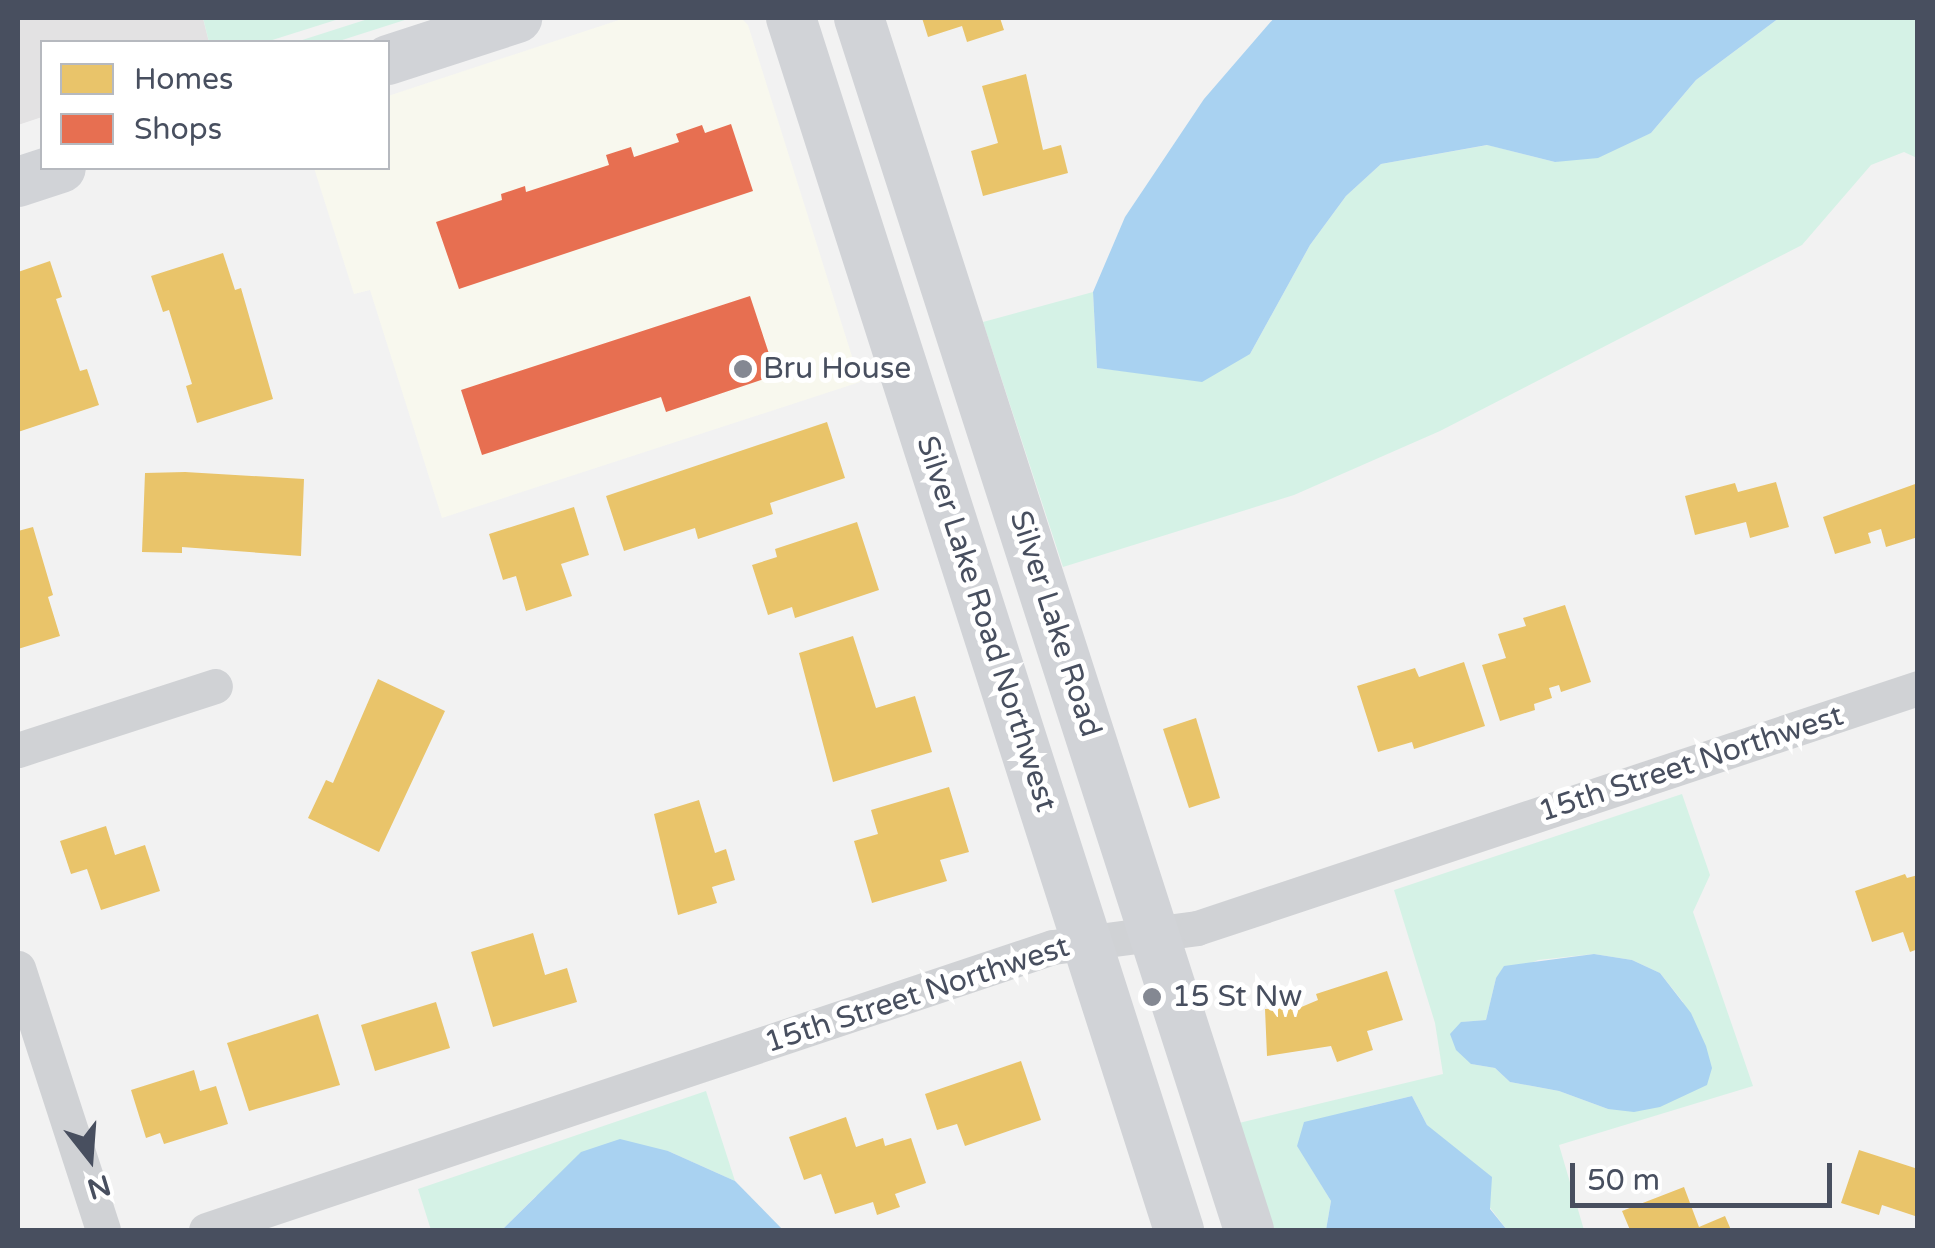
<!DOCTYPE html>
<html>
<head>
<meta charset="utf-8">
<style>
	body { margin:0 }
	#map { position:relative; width:1935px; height:1248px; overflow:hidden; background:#f2f2f2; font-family:"Varela Round",sans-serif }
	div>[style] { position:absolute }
	.commercial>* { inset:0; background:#f8f8ee }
	.education>* { inset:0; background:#e3e2e3 }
	.green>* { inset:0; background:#d5f2e6 }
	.water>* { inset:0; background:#a9d2f1 }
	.homes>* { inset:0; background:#e9c46a }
	.shops>* { inset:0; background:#e76f51 }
	.street>* { height:35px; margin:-17.5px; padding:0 17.5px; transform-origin:17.5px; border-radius:17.5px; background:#d0d2d5 }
	.secondary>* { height:50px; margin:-25px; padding:0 25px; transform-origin:25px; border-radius:25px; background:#d1d3d7 }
	.dots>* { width:28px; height:28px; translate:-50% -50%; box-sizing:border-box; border:5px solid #fff; border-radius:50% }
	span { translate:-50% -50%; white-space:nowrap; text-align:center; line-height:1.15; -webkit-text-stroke:10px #fff; paint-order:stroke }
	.poi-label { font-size:30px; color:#484f5f }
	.left { translate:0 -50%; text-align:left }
	.street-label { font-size:30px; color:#484f5f }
	.frame { position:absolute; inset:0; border:20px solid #484f5f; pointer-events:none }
	.legend { position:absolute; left:40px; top:40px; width:350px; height:130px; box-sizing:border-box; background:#fff; border:2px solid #b6b9bf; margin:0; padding:12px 18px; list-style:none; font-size:30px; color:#484f5f }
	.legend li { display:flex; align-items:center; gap:20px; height:50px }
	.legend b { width:50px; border:2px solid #b6b9bf }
	.north { position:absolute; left:40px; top:1108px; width:100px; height:100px; -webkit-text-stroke:8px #fff; paint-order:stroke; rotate:163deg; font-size:28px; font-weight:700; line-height:40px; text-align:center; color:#484f5f }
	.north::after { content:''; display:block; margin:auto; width:35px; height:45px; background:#484f5f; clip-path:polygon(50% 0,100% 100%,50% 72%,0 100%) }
	.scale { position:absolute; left:1570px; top:1163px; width:262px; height:45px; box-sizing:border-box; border:5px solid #484f5f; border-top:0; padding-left:12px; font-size:30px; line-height:35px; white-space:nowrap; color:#484f5f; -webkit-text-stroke:8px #fff; paint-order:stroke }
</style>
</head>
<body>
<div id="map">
	<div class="commercial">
		<div style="clip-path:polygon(625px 18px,741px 18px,748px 25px,860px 382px,442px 518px,370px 290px,354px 294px,314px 168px,388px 168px,388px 96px)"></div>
	</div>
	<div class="education">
		<div style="clip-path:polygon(18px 18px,203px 18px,209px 42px,42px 42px,42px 117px,18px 125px)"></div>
	</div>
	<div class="green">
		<div style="clip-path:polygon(203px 18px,342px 18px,266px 42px,209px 42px)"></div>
		<div style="clip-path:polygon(371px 18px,411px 18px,336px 42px,296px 42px)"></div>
		<div style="clip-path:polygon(1779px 18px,1917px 18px,1917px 158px,1904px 152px,1871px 165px,1802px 245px,1440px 431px,1294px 495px,1063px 567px,983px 322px,1093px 292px,1097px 368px,1142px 373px,1250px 354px,1310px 245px,1346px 196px,1381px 164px,1488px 145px,1555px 162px,1651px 133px,1696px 80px)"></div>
		<div style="clip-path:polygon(evenodd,1682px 794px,1710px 875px,1693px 912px,1753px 1086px,1559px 1145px,1584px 1230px,1507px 1230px,1427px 1125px,1412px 1096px,1366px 1107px,1297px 1145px,1331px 1201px,1326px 1230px,1273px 1230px,1239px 1123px,1443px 1074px,1435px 1023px,1394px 890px,1682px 794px,1594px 954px,1632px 960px,1660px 973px,1683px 1002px,1608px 1109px,1559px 1091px,1510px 1082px,1495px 1068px,1471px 1064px,1462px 1022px,1486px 1020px,1496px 978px,1538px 960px,1594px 954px)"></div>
		<div style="clip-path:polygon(706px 1091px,735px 1181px,668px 1151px,536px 1196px,502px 1230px,431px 1230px,418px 1189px)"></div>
	</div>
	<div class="water">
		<div style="clip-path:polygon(1274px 18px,1779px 18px,1696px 80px,1651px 133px,1598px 158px,1555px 162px,1487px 145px,1381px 164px,1346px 196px,1310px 245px,1250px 354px,1202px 382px,1097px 368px,1093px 292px,1125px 217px,1204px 99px)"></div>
		<div style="clip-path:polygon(1594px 954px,1632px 960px,1660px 973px,1691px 1013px,1706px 1046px,1712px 1068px,1707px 1085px,1660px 1107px,1634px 1112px,1608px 1109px,1559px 1091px,1510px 1082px,1495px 1068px,1471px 1064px,1456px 1050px,1450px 1034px,1461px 1022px,1486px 1020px,1496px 978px,1504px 966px)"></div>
		<div style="clip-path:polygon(1412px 1096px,1427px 1125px,1492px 1177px,1490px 1209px,1507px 1230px,1326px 1230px,1331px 1201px,1297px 1146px,1304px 1122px)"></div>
		<div style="clip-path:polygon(620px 1139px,668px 1151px,735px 1181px,783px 1230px,502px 1230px,581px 1152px)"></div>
	</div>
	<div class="homes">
		<div style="clip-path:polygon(922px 18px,1000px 18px,1004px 30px,967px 42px,962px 26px,928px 37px)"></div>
		<div style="clip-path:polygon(1026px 74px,1043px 150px,1061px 145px,1068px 173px,983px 196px,971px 151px,998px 143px,982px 86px)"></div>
		<div style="clip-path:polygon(223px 253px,235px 290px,241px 288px,273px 399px,197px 423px,186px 386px,192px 384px,169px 310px,163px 312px,151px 276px)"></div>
		<div style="clip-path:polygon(50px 261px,62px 297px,56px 299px,80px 371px,87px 369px,99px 405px,18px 432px,18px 272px)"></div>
		<div style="clip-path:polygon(827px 422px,845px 478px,770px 503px,773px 514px,698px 539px,695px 528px,624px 551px,606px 496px)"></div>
		<div style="clip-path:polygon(185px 472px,304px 479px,301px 556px,182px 547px,182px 553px,142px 552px,145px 473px)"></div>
		<div style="clip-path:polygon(1776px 482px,1789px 527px,1750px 538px,1746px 522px,1695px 535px,1685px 496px,1735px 483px,1738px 492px)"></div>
		<div style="clip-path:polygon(1918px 483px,1918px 537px,1886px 547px,1881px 529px,1868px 533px,1871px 543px,1835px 554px,1823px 517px)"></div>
		<div style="clip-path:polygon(574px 507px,589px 555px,561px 564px,572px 596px,526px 611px,516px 576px,503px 580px,489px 534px)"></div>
		<div style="clip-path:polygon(857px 522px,879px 590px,795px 618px,792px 607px,768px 615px,752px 565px,777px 557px,775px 549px)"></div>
		<div style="clip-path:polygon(33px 527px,53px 595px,48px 597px,60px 636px,18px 649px,18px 531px)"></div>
		<div style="clip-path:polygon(1565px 605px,1591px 682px,1561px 692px,1559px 685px,1549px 688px,1552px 698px,1534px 704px,1535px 710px,1500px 721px,1482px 665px,1506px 658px,1498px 634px,1526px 626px,1523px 618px)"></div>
		<div style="clip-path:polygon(853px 636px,876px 708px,915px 696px,932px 752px,833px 782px,799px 653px)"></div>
		<div style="clip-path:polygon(1464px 662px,1485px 726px,1414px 749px,1412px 742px,1378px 752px,1357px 686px,1415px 668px,1419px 677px)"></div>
		<div style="clip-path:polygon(378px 679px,445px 711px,379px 852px,308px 818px,326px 780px,333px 783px)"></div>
		<div style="clip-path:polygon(1196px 718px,1220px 798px,1189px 808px,1163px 729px)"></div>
		<div style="clip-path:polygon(949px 787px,969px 852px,940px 860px,947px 881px,872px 903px,854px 841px,878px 834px,871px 810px)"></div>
		<div style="clip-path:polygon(699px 800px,715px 853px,726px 849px,735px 880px,712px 887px,717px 903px,678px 915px,654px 814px)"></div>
		<div style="clip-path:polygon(106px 826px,115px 855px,145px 845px,160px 891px,101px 910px,87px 869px,71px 874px,60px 841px)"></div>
		<div style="clip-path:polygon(1905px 874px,1907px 878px,1918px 875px,1918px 949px,1910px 952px,1903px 932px,1872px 942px,1855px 891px)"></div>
		<div style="clip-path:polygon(533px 933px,545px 975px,567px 968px,577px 1002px,493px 1027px,471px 952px)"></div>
		<div style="clip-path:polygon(1387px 971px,1403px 1020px,1367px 1031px,1373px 1050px,1337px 1062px,1331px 1046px,1267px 1056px,1265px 1009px,1299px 1008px,1318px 1000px,1316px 994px)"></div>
		<div style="clip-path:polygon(436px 1002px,450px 1048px,375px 1071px,361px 1025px)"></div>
		<div style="clip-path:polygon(318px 1014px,340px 1085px,249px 1111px,227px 1043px)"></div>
		<div style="clip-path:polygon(1021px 1061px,1041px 1120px,965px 1146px,957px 1124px,937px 1130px,925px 1094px)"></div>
		<div style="clip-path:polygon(194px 1070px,200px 1091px,216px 1086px,228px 1124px,164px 1144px,160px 1133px,146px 1138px,131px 1090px)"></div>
		<div style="clip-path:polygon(846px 1117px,856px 1147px,883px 1138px,885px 1146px,911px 1138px,926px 1183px,895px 1194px,900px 1207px,877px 1215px,873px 1202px,835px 1214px,821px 1174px,804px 1180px,789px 1137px)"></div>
		<div style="clip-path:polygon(1859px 1150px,1918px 1169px,1918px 1217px,1882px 1205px,1879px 1215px,1841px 1203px)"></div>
		<div style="clip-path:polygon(1684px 1187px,1699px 1227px,1725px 1216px,1731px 1230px,1630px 1230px,1622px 1211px)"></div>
	</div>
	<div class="shops">
		<div style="clip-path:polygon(731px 124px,753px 191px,459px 289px,436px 222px,502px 200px,501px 194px,525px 186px,526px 192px,609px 165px,606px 155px,631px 147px,634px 157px,679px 142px,676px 134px,702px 125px,705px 133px)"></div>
		<div style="clip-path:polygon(750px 296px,776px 375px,666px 412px,661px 397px,482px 455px,461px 390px)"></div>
	</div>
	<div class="street">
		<div style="left:18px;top:750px;width:207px;rotate:-18deg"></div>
		<div style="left:18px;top:968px;width:275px;rotate:72deg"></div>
		<div style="left:206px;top:1230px;width:893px;rotate:-18.48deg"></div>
		<div style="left:1053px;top:947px;width:145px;rotate:-7.5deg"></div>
		<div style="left:1197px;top:928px;width:760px;rotate:-18.41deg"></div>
	</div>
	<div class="secondary">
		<div style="left:791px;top:18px;width:1273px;rotate:72.25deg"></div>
		<div style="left:859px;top:18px;width:1273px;rotate:72.16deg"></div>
		<div style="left:388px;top:60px;width:136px;rotate:-18deg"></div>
		<div style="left:18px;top:182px;width:45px;rotate:-18deg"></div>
	</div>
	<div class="dots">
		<div style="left:743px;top:369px;background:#848892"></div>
		<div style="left:1152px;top:997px;background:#848892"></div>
	</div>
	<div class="poi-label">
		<span class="left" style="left:763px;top:369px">Bru House</span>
		<span class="left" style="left:1172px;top:997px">15 St Nw</span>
	</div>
	<div class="street-label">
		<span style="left:986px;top:624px;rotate:72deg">Silver Lake Road Northwest</span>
		<span style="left:1055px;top:624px;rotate:72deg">Silver Lake Road</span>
		<span style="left:1691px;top:764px;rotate:-18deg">15th Street Northwest</span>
		<span style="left:917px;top:995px;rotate:-18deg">15th Street Northwest</span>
	</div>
	<div class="frame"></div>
	<ul class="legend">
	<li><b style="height:28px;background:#e9c46a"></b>Homes</li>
	<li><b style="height:28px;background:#e76f51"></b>Shops</li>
	</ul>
	<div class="north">N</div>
	<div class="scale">50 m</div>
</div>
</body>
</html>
